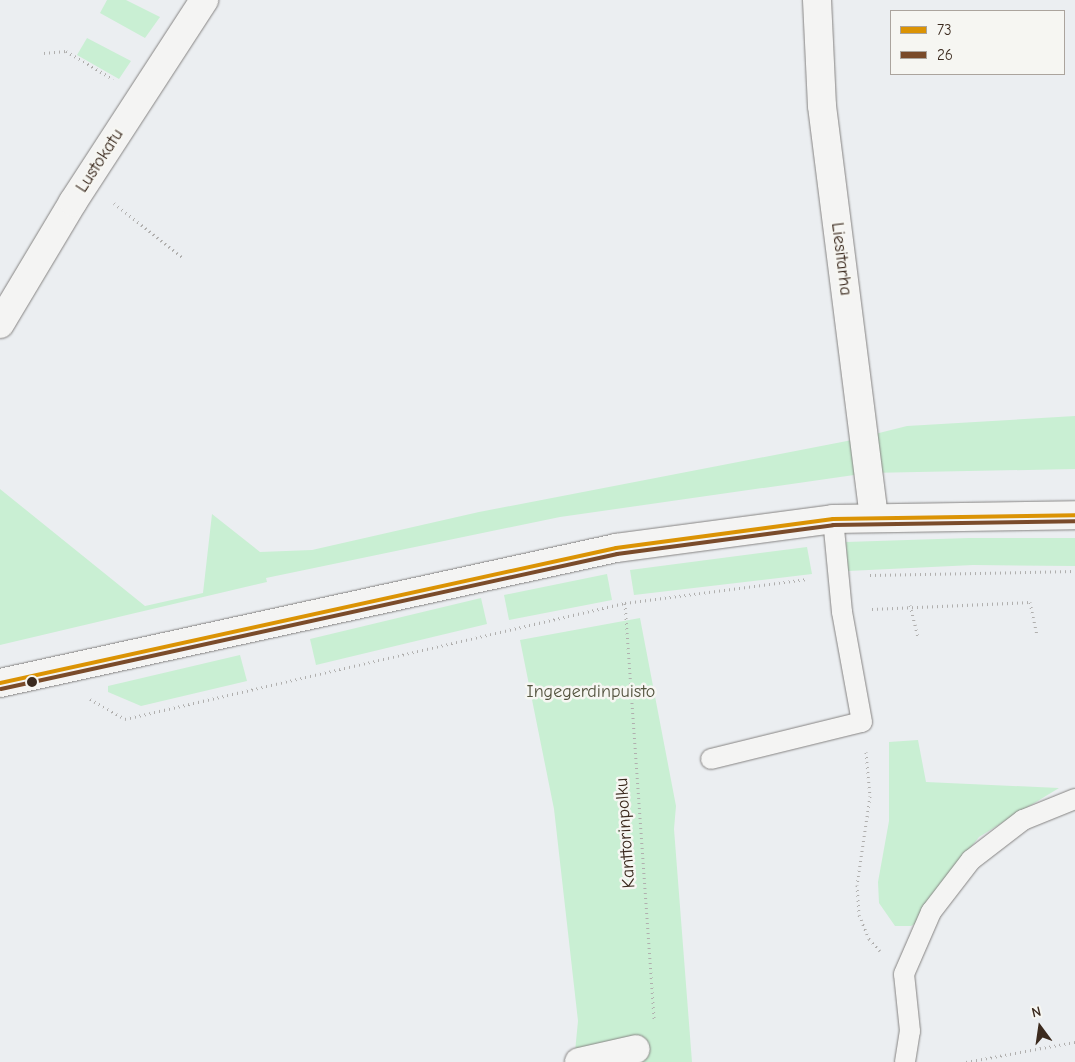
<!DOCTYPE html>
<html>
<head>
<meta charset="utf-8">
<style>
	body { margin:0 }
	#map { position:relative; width:1075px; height:1062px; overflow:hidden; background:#ebeef1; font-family:"Comic Neue",sans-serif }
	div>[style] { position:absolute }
	.green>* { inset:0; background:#c9efd3 }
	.path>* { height:3px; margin-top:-1.5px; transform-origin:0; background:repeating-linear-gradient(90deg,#b0afae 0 1px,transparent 0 5px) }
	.roads { filter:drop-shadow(0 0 1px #858382) drop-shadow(0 0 1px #858382) }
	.lane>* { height:20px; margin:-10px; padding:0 10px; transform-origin:10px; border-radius:10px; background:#f4f4f3 }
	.street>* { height:28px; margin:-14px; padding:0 14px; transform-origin:14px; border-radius:14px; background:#f4f4f3 }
	.bus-1>* { height:4px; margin:-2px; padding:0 2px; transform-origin:2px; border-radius:2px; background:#db9304 }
	.bus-2>* { height:4px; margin:-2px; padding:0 2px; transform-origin:2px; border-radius:2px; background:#7a4b2a }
	.dots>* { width:14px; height:14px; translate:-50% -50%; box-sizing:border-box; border:2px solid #f6f6f2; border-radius:50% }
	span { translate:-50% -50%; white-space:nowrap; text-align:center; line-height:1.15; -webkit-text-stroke:5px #f6f6f2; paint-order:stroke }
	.street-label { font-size:18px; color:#3b2a1e }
	.park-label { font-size:18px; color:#52523d }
	.legend { position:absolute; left:890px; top:10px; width:175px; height:65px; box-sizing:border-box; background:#f6f6f2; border:1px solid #aba49d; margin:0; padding:6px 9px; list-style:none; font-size:15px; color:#3b2a1e }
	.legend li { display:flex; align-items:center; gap:10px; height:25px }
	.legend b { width:25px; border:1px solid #aba49d }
	.north { position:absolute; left:1015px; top:1002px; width:50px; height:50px; -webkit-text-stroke:4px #f6f6f2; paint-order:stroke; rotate:346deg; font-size:14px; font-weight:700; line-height:20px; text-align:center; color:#3b2a1e }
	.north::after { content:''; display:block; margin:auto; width:18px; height:22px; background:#3b2a1e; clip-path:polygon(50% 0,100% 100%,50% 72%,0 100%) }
</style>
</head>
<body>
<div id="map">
	<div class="green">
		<div style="clip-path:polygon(107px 0,126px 0,160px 17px,145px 38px,100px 13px)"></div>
		<div style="clip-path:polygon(87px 38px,131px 61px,119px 79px,77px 55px)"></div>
		<div style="clip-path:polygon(1075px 416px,1075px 469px,868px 473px,560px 517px,266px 578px,267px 582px,0 645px,0 489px,145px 606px,203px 593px,212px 514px,260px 552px,312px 550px,479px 512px,847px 441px,907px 426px)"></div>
		<div style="clip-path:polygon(969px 538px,1075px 538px,1075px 566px,973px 565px,848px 571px,846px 542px)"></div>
		<div style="clip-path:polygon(807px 547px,812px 574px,634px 595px,630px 570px)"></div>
		<div style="clip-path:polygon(607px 574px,612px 600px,509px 620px,504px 595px)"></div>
		<div style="clip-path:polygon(481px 598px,487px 624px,316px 665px,310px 639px)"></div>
		<div style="clip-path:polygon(640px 618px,676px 806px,674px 829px,692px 1062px,574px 1062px,578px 1021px,554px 809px,520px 640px)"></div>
		<div style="clip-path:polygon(240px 655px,247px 681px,141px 706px,108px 692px,108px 686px)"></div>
		<div style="clip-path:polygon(918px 740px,926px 782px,1059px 788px,979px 837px,934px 894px,918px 922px,911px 926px,895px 926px,879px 903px,878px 882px,889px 821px,889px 742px)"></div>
	</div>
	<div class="path">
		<div style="left:44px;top:53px;width:22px;rotate:-5deg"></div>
		<div style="left:66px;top:51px;width:55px;rotate:30.8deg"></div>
		<div style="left:114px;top:203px;width:87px;rotate:38.5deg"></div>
		<div style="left:870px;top:575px;width:205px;rotate:-1.1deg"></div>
		<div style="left:625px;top:603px;width:417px;rotate:86deg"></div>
		<div style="left:910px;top:605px;width:34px;rotate:76deg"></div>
		<div style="left:872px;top:609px;width:158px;rotate:-2.5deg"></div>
		<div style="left:1030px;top:602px;width:34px;rotate:78deg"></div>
		<div style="left:90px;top:699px;width:40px;rotate:29.7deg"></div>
		<div style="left:125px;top:719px;width:513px;rotate:-13.06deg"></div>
		<div style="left:625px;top:603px;width:184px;rotate:-7.5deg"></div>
		<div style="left:866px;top:752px;width:44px;rotate:84.8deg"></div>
		<div style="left:870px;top:796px;width:90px;rotate:98.3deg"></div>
		<div style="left:857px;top:885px;width:30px;rotate:86deg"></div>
		<div style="left:859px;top:915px;width:26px;rotate:67deg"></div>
		<div style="left:869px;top:939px;width:16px;rotate:47deg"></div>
		<div style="left:966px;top:1062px;width:111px;rotate:-10.4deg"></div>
	</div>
	<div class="roads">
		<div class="lane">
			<div style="left:711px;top:759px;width:155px;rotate:-13.8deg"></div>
			<div style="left:862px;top:722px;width:112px;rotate:-100.3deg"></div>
			<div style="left:842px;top:612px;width:93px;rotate:-95.5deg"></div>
			<div style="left:905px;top:1062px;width:31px;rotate:-81deg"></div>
			<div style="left:910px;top:1031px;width:57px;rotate:-96deg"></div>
			<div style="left:904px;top:974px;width:68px;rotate:-66.5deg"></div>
			<div style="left:931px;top:912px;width:66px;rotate:-52.4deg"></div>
			<div style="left:971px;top:860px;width:66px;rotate:-37.6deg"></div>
			<div style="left:1023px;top:820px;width:56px;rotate:-22deg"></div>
		</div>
		<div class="street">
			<div style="left:817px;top:0;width:106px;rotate:87.3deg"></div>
			<div style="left:822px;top:106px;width:414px;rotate:82.8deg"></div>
			<div style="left:0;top:324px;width:142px;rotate:-59.1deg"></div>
			<div style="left:73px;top:202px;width:241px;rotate:-57deg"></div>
			<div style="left:0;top:683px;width:631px;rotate:-12.36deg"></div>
			<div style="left:616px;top:548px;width:219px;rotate:-7.6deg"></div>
			<div style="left:833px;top:519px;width:242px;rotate:-0.9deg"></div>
			<div style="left:579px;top:1062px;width:58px;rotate:-12.8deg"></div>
		</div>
	</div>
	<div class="bus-1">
		<div style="left:0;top:683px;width:631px;rotate:-12.36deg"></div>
		<div style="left:616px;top:548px;width:219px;rotate:-7.6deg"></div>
		<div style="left:833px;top:519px;width:242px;rotate:-0.9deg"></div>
	</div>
	<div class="bus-2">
		<div style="left:1px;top:689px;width:631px;rotate:-12.36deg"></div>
		<div style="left:617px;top:554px;width:218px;rotate:-7.6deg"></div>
		<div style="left:833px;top:525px;width:242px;rotate:-0.9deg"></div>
	</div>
	<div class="dots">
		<div style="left:32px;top:682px;background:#3b2a1e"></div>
	</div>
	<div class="street-label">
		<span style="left:100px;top:161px;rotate:-57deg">Lustokatu</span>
		<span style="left:841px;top:259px;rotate:83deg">Liesitarha</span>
		<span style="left:626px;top:833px;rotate:-94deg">Kanttorinpolku</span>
	</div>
	<div class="park-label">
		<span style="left:591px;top:692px">Ingegerdinpuisto</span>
	</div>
	<ul class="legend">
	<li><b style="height:6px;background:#db9304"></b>73</li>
	<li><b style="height:6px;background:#7a4b2a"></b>26</li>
	</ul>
	<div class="north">N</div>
</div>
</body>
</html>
